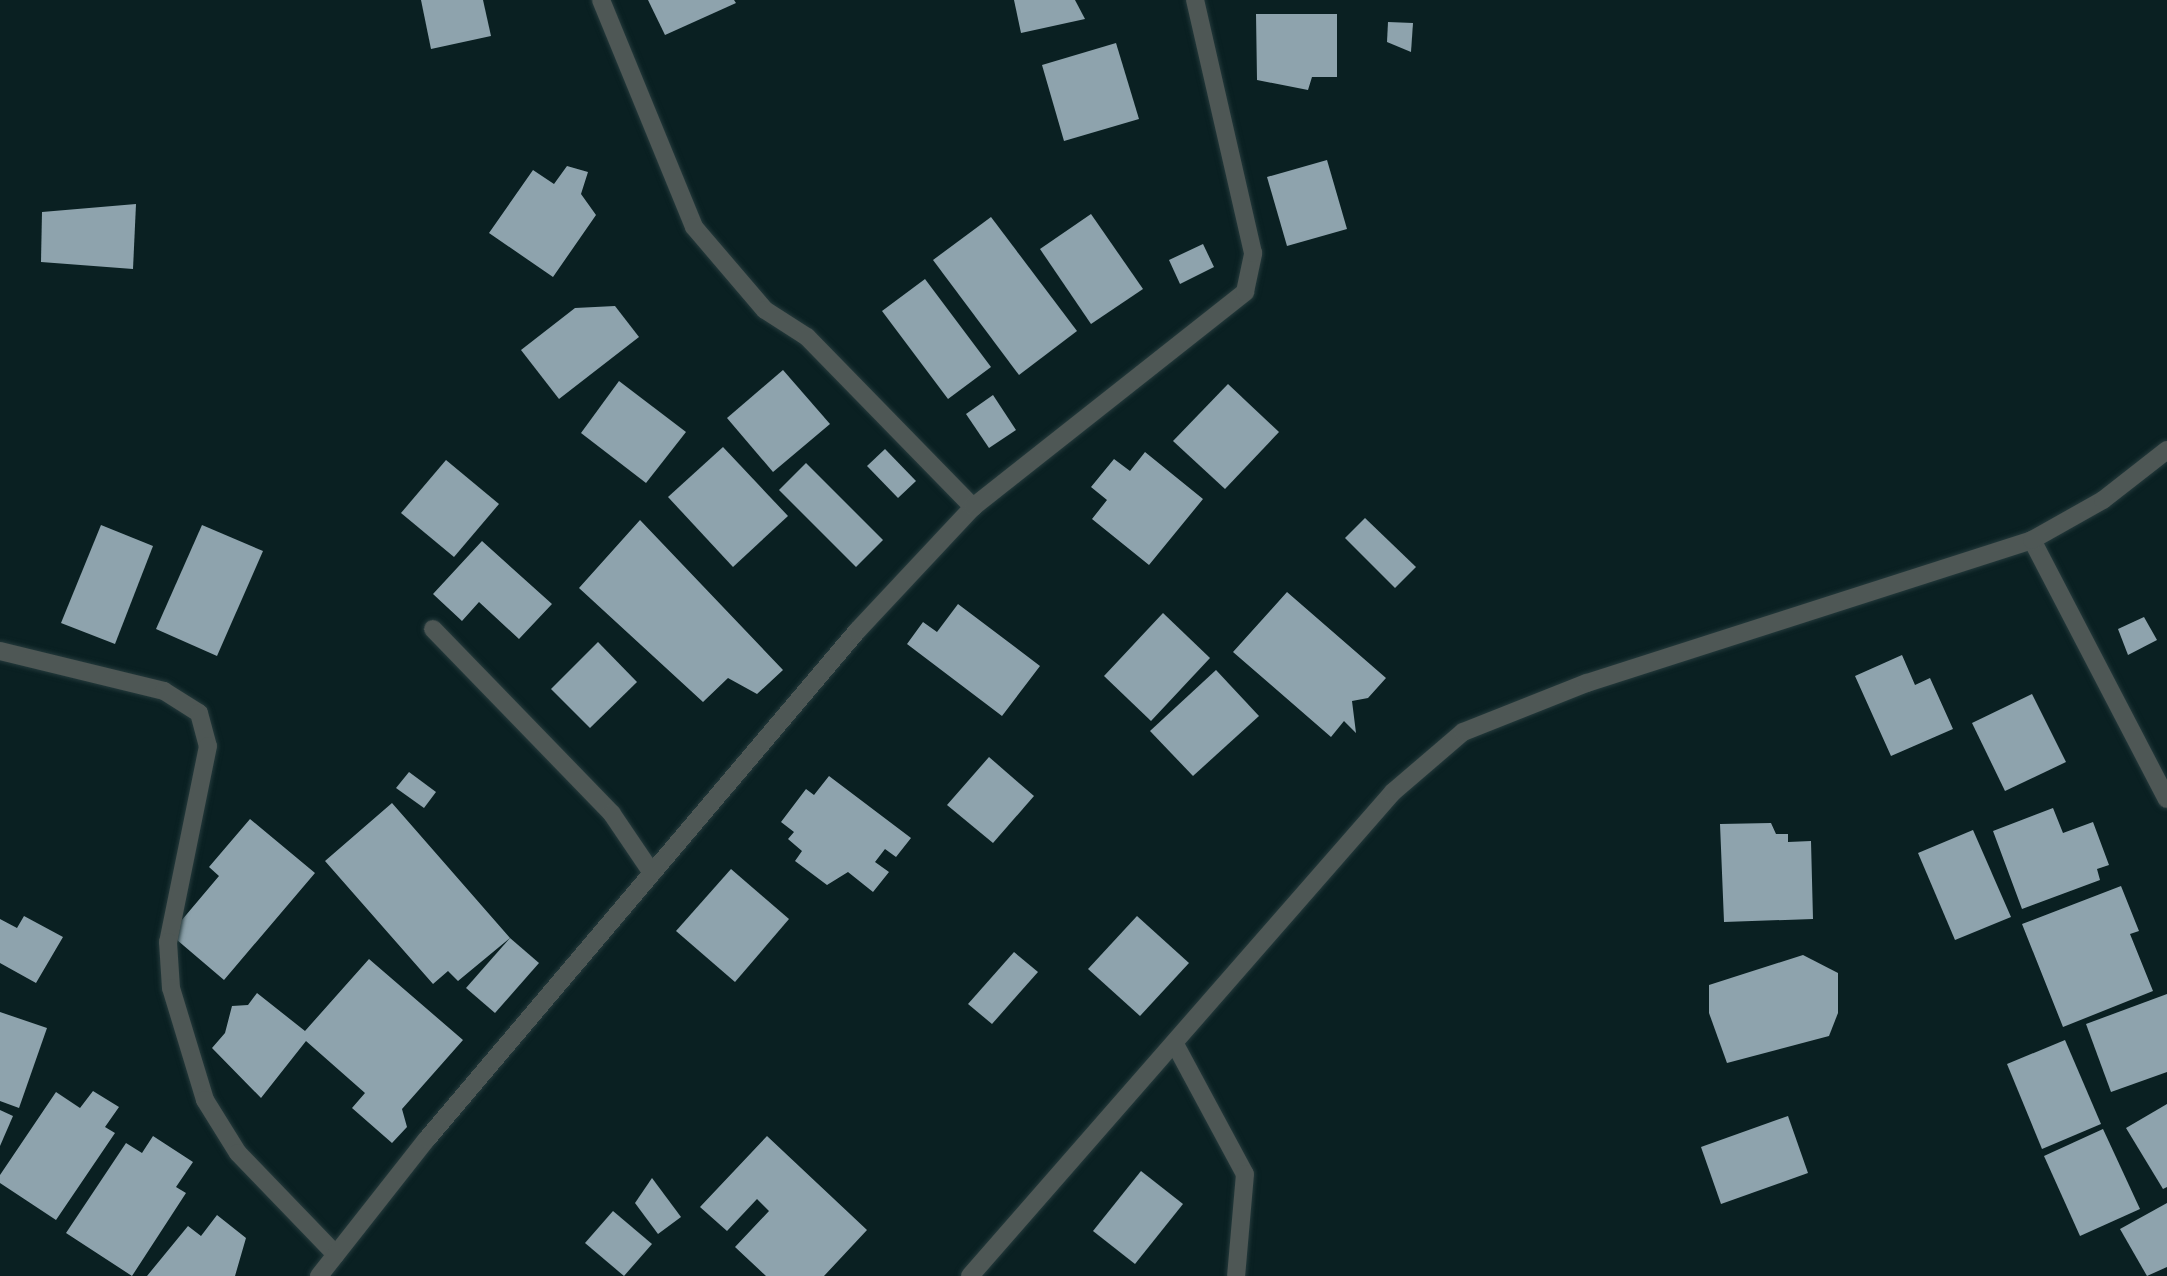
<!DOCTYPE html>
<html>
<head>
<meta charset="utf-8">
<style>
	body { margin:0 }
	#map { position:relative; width:2167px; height:1276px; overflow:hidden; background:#0a2022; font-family:"Varela Round",sans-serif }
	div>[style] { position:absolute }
	.building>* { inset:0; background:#8ea3ad }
	.roads { filter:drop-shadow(0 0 2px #253a3c) drop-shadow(0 0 2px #253a3c) }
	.street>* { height:18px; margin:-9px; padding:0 9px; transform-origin:9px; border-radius:9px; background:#4e5755 }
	span { translate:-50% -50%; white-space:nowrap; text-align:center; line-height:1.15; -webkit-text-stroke:7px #031618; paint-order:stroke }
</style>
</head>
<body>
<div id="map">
	<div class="building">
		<div style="clip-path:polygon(421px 0,483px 0,491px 36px,431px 49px)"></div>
		<div style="clip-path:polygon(648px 0,734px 0,736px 3px,665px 35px)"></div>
		<div style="clip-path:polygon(1014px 0,1075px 0,1085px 19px,1021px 33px)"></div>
		<div style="clip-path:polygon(1256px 14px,1337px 14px,1337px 77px,1312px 77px,1308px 90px,1257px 80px)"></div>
		<div style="clip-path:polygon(1388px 22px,1413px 23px,1411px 52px,1387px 42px)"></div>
		<div style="clip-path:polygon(1116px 43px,1139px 119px,1064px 141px,1042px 65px)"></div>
		<div style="clip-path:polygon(1327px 160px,1347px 229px,1287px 246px,1267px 177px)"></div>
		<div style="clip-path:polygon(567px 166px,588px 172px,581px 194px,596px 215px,553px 277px,489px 233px,533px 170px,554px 184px)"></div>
		<div style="clip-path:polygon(136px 204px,133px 269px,41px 262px,42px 212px)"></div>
		<div style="clip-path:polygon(1091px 214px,1143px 289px,1091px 324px,1040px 249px)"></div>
		<div style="clip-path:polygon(991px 217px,1077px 331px,1019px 375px,933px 260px)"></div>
		<div style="clip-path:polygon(1203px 244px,1214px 267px,1180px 284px,1169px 260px)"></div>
		<div style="clip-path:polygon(925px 279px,991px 367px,948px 399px,882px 311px)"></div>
		<div style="clip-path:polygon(615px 306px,639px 337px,559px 399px,521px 350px,575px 308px)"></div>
		<div style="clip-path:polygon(783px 370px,830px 424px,773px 472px,727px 418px)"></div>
		<div style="clip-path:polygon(619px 381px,686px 432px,646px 483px,581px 433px)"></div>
		<div style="clip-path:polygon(1228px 384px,1279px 432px,1225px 489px,1173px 441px)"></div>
		<div style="clip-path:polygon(993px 395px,1016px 430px,989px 448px,966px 414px)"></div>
		<div style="clip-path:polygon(723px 447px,788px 516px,733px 567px,668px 497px)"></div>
		<div style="clip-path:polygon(885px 449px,916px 481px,898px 498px,867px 466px)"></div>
		<div style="clip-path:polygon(1145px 452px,1203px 499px,1149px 565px,1092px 519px,1107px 500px,1091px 487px,1114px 459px,1130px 471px)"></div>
		<div style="clip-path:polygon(446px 460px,499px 504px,454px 557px,401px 513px)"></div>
		<div style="clip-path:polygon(806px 463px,883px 540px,856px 567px,779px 490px)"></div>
		<div style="clip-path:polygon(1365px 518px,1416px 567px,1395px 588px,1345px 538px)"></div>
		<div style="clip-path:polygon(640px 520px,783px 670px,757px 694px,728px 678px,703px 702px,579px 588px)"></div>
		<div style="clip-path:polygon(101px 525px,153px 546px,115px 644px,61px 623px)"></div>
		<div style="clip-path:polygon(202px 525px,263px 551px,217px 656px,156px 629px)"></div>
		<div style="clip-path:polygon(482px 541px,552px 604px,519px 639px,479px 602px,462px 621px,433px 594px)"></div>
		<div style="clip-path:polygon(1287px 592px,1386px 678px,1368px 698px,1352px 701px,1356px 733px,1344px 721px,1331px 737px,1233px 652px)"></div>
		<div style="clip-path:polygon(958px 604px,1040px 666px,1002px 716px,907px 644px,923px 622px,937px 632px)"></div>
		<div style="clip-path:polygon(1163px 613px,1210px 658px,1151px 721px,1104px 676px)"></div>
		<div style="clip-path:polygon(2144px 617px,2157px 640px,2128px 655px,2118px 629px)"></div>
		<div style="clip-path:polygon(598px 642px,637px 682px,590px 728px,551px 689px)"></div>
		<div style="clip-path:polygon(1902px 655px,1915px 685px,1930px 678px,1953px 729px,1891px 756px,1855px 676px)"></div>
		<div style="clip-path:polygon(1216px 670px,1259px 716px,1193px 776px,1150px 731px)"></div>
		<div style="clip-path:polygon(2032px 694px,2066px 762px,2005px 791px,1972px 723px)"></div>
		<div style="clip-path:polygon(989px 757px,1034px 796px,993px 843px,947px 805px)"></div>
		<div style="clip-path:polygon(409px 772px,436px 792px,424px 808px,396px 788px)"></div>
		<div style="clip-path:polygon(829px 776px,911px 838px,896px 857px,885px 849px,875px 862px,889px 872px,873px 892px,848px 872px,827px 885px,795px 861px,802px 851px,788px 839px,794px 832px,781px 822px,806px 789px,814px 795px)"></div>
		<div style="clip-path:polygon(392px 803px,510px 938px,458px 981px,448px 971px,433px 984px,325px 861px)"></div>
		<div style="clip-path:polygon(2053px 808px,2063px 833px,2093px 822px,2109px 865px,2097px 869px,2100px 880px,2022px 909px,1993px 831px)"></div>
		<div style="clip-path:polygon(250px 819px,315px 873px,224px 980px,170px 934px,219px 876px,209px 867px)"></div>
		<div style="clip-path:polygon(1771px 823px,1776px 834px,1788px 834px,1788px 842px,1811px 841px,1813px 919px,1724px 922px,1720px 824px)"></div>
		<div style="clip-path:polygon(1973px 830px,2011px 917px,1955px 940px,1918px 853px)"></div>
		<div style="clip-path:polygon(731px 869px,789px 919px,735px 982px,676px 931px)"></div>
		<div style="clip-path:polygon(2121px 886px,2139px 931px,2130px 934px,2153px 991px,2063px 1027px,2022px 924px)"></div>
		<div style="clip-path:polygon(24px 916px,63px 937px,36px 983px,0 963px,0 919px,17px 928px)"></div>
		<div style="clip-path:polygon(1137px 916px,1189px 963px,1140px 1016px,1088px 969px)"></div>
		<div style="clip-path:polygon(510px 938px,539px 963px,495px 1013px,466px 988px)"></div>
		<div style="clip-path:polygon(1014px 952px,1038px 972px,992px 1024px,968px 1004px)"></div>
		<div style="clip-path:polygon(1803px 955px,1838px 973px,1838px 1013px,1829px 1036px,1727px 1063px,1709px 1013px,1709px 985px)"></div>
		<div style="clip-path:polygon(369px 959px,463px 1040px,402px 1109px,407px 1127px,392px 1143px,352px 1108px,365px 1093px,306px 1041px,261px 1098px,212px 1048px,225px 1033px,232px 1006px,248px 1005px,257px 993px,305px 1031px)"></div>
		<div style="clip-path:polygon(2167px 994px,2167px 1072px,2111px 1092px,2086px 1024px)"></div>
		<div style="clip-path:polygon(0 1012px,47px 1028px,19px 1108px,0 1101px)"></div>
		<div style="clip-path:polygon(2065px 1040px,2101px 1124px,2042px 1149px,2007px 1064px)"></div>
		<div style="clip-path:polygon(93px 1091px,119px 1107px,105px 1127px,115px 1133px,56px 1220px,0 1183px,0 1175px,56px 1092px,80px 1108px)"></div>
		<div style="clip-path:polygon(2167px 1104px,2167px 1187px,2163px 1189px,2126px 1128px)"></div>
		<div style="clip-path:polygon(0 1110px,13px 1116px,0 1146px)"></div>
		<div style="clip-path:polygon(1788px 1116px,1808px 1173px,1721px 1204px,1701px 1147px)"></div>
		<div style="clip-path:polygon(2103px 1129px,2140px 1209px,2080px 1236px,2044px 1156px)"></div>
		<div style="clip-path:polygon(153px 1136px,193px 1162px,176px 1187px,186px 1193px,132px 1276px,66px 1233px,126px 1143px,142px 1153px)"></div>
		<div style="clip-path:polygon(767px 1136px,867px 1230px,824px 1276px,766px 1276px,735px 1247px,769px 1211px,757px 1199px,727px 1231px,700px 1207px)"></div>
		<div style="clip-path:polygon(1141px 1171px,1183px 1204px,1135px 1264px,1093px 1231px)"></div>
		<div style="clip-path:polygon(652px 1178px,681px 1217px,658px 1234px,635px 1203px)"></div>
		<div style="clip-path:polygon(2167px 1203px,2167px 1267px,2147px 1276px,2120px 1229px)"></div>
		<div style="clip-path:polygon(613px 1211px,652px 1244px,624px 1276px,585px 1243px)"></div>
		<div style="clip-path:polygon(217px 1215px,246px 1238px,235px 1276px,147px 1276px,188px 1226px,201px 1236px)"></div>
	</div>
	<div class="roads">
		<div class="street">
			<div style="left:601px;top:0;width:245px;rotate:67.7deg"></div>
			<div style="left:694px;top:227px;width:109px;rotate:49.5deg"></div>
			<div style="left:765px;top:310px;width:50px;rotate:32.7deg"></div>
			<div style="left:807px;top:337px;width:238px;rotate:45.7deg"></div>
			<div style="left:2032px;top:540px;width:292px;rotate:62.5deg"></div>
			<div style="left:433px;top:629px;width:257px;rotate:45.9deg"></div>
			<div style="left:612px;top:814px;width:71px;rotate:55.9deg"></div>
			<div style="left:0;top:651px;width:169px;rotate:13.7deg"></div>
			<div style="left:164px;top:691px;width:41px;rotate:32.2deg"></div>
			<div style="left:199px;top:713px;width:34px;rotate:75deg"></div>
			<div style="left:208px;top:746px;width:200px;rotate:101.5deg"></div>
			<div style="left:168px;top:942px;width:46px;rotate:86.3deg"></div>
			<div style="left:171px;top:988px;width:117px;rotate:73.1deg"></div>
			<div style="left:205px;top:1100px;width:62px;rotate:58.1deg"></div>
			<div style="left:238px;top:1153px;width:141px;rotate:46.1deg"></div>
			<div style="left:1176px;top:1046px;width:145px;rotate:61.7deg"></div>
			<div style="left:1245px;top:1174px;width:102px;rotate:95deg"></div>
			<div style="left:319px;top:1276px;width:174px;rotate:-51.8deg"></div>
			<div style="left:427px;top:1139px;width:666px;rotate:-49.75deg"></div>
			<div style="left:857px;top:631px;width:170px;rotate:-46.9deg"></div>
			<div style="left:973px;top:507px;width:347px;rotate:-38.3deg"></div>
			<div style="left:1245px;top:292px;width:40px;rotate:-78deg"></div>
			<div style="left:1253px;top:253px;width:260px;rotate:-102.9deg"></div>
			<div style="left:970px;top:1276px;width:643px;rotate:-48.85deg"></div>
			<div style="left:1393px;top:792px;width:92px;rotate:-40.6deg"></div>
			<div style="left:1463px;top:732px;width:133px;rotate:-21.6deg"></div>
			<div style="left:1587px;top:683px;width:467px;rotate:-17.8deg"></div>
			<div style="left:2032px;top:540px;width:81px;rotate:-29.4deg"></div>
			<div style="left:2103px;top:500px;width:81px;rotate:-38deg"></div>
		</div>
	</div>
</div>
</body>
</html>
